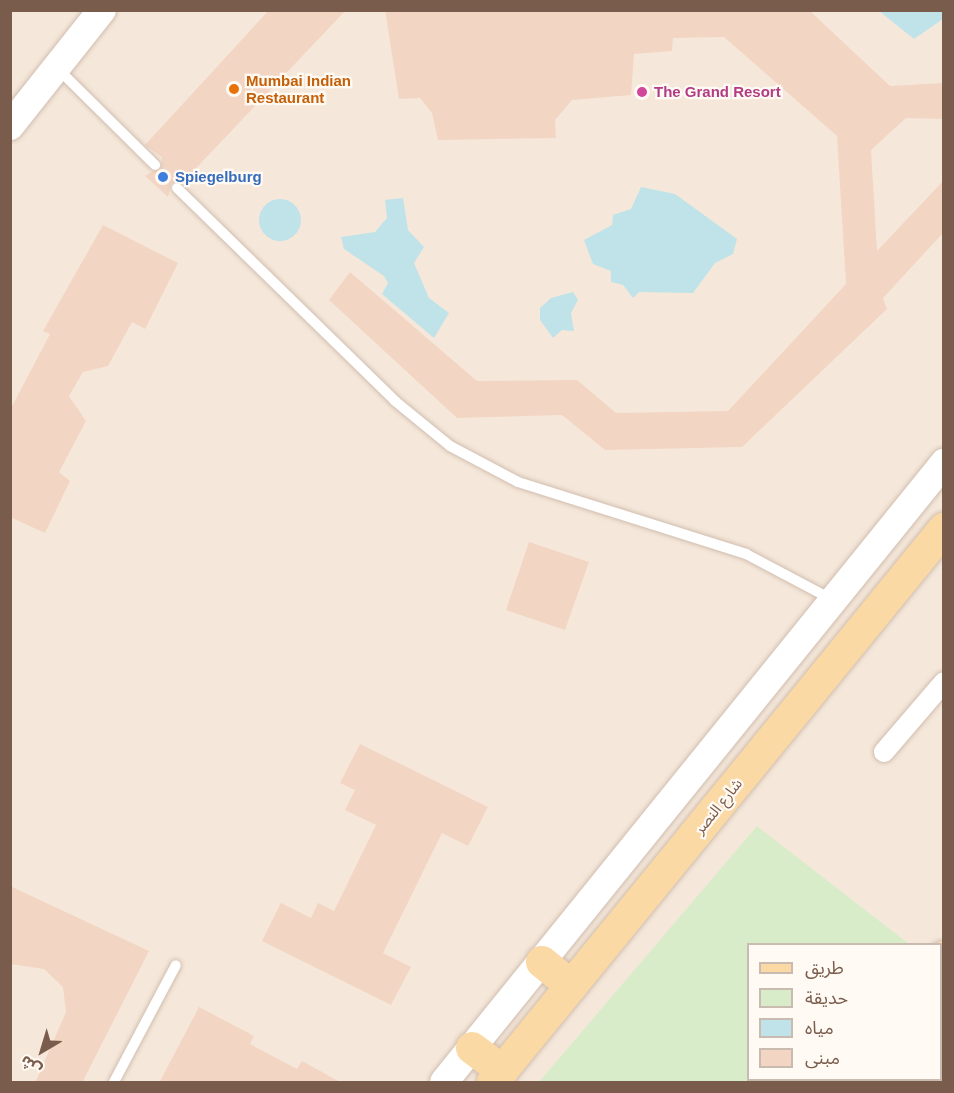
<!DOCTYPE html>
<html>
<head>
<meta charset="utf-8">
<style>
	body { margin:0 }
	#map { position:relative; width:954px; height:1093px; overflow:hidden; background:#fdf6ec; font-family:Arial,"Noto Sans Arabic",sans-serif }
	div>[style] { position:absolute }
	.residential>* { inset:0; background:#f5e8da }
	.green>* { inset:0; background:#d8ecc9 }
	.water>* { inset:0; background:#bfe3e8 }
	.round { border-radius:50% }
	.building>* { inset:0; background:#f3d5c3 }
	.roads { filter:drop-shadow(0 0 2px #d1beb0) drop-shadow(0 0 2px #d1beb0) }
	.lane>* { height:10px; margin:-5px; padding:0 5px; transform-origin:5px; border-radius:5px; background:#fff }
	.street>* { height:20px; margin:-10px; padding:0 10px; transform-origin:10px; border-radius:10px; background:#fff }
	.secondary>* { height:28px; margin:-14px; padding:0 14px; transform-origin:14px; border-radius:14px; background:#fff }
	.primary>* { height:32px; margin:-16px; padding:0 16px; transform-origin:16px; border-radius:16px; background:#fbd9a5 }
	.dots>* { width:16px; height:16px; translate:-50% -50%; box-sizing:border-box; border:3px solid #fffaf3; border-radius:50% }
	span { translate:-50% -50%; white-space:nowrap; text-align:center; line-height:1.15; -webkit-text-stroke:4.5px #fffaf3; paint-order:stroke }
	.food-label { font-size:15px; color:#c56008; font-weight:700 }
	.left { translate:0 -50%; text-align:left }
	.hotel-label { font-size:15px; color:#b23c85; font-weight:700 }
	.shop-label { font-size:15px; color:#366cbe; font-weight:700 }
	.street-label { font-size:15px; color:#7a5c4d }
	.frame { position:absolute; inset:0; border:12px solid #7a5c4d; pointer-events:none }
	.legend { position:absolute; left:747px; top:943px; width:195px; height:138px; box-sizing:border-box; background:#fffaf3; border:2px solid #cabbb1; margin:0; padding:8px 10px; list-style:none; font-size:18px; color:#7a5c4d }
	.legend li { display:flex; align-items:center; gap:12px; height:30px }
	.legend b { width:30px; border:2px solid #cabbb1 }
	.north { position:absolute; left:12px; top:1021px; width:60px; height:60px; -webkit-text-stroke:4px #fffaf3; paint-order:stroke; rotate:218deg; font-size:16px; font-weight:700; line-height:24px; text-align:center; color:#7a5c4d }
	.north::after { content:''; display:block; margin:auto; width:21px; height:27px; background:#7a5c4d; clip-path:polygon(50% 0,100% 100%,50% 72%,0 100%) }
</style>
</head>
<body>
<div id="map">
	<div class="residential">
		<div style="clip-path:polygon(10px 11px,943px 11px,943px 1003px,941px 1007px,940px 944px,748px 944px,748px 1080px,878px 1082px,11px 1082px)"></div>
	</div>
	<div class="green">
		<div style="clip-path:polygon(757px 826px,909px 944px,748px 944px,748px 1080px,809px 1082px,539px 1082px)"></div>
	</div>
	<div class="water">
		<div style="clip-path:polygon(879px 11px,943px 11px,943px 19px,914px 39px)"></div>
		<div style="clip-path:polygon(641px 187px,675px 194px,737px 239px,733px 254px,715px 263px,693px 293px,639px 292px,633px 298px,623px 285px,611px 282px,611px 271px,593px 264px,584px 240px,612px 225px,613px 215px,631px 209px)"></div>
		<div style="clip-path:polygon(403px 198px,408px 230px,424px 247px,414px 263px,429px 298px,449px 313px,434px 338px,382px 294px,388px 283px,384px 276px,344px 249px,341px 237px,375px 232px,387px 218px,385px 200px)"></div>
		<div class="round" style="left:259px;top:199px;width:42px;height:42px"></div>
		<div style="clip-path:polygon(573px 292px,578px 300px,571px 313px,574px 331px,562px 330px,553px 338px,540px 320px,540px 308px,551px 298px)"></div>
	</div>
	<div class="building">
		<div style="clip-path:polygon(269px 10px,346px 10px,182px 183px,171px 183px,168px 197px,145px 176px,162px 166px,162px 157px,145px 145px)"></div>
		<div style="clip-path:polygon(385px 10px,809px 10px,890px 86px,944px 83px,944px 119px,906px 118px,871px 150px,877px 251px,944px 180px,944px 232px,883px 298px,887px 309px,742px 447px,605px 450px,562px 415px,457px 418px,329px 300px,350px 272px,477px 381px,577px 380px,616px 413px,728px 411px,846px 284px,837px 136px,724px 37px,673px 38px,672px 51px,634px 54px,631px 95px,572px 100px,555px 120px,556px 138px,438px 140px,432px 113px,420px 98px,399px 99px)"></div>
		<div style="clip-path:polygon(103px 225px,178px 263px,145px 329px,132px 322px,108px 366px,83px 372px,69px 396px,86px 421px,59px 472px,70px 481px,45px 533px,10px 517px,10px 410px,50px 334px,43px 331px)"></div>
		<div style="clip-path:polygon(529px 542px,589px 562px,565px 630px,506px 610px)"></div>
		<div style="clip-path:polygon(360px 744px,488px 807px,468px 846px,442px 833px,383px 953px,411px 967px,391px 1005px,262px 941px,281px 903px,311px 918px,318px 903px,334px 911px,376px 825px,345px 810px,355px 790px,340px 783px)"></div>
		<div style="clip-path:polygon(10px 886px,149px 951px,82px 1083px,35px 1083px,66px 1012px,63px 987px,44px 969px,10px 964px)"></div>
		<div style="clip-path:polygon(199px 1007px,254px 1036px,250px 1044px,297px 1069px,302px 1061px,342px 1083px,159px 1083px)"></div>
	</div>
	<div class="roads">
		<div class="lane">
			<div style="left:57px;top:68px;width:138px;rotate:44.7deg"></div>
			<div style="left:177px;top:188px;width:305px;rotate:44.3deg"></div>
			<div style="left:395px;top:401px;width:71px;rotate:39.3deg"></div>
			<div style="left:450px;top:446px;width:77px;rotate:27.9deg"></div>
			<div style="left:518px;top:482px;width:239px;rotate:17.5deg"></div>
			<div style="left:746px;top:554px;width:98px;rotate:27.9deg"></div>
			<div style="left:114px;top:1082px;width:132px;rotate:-62.1deg"></div>
		</div>
		<div class="street">
			<div style="left:884px;top:752px;width:92px;rotate:-49.4deg"></div>
		</div>
		<div class="secondary">
			<div style="left:10px;top:126px;width:148px;rotate:-51.6deg"></div>
			<div style="left:444px;top:1082px;width:796px;rotate:-51.07deg"></div>
		</div>
		<div class="primary">
			<div style="left:940px;top:960px;width:5px;rotate:-37deg"></div>
			<div style="left:542px;top:962px;width:38px;rotate:39deg"></div>
			<div style="left:472px;top:1048px;width:38px;rotate:37deg"></div>
			<div style="left:493px;top:1082px;width:714px;rotate:-50.8deg"></div>
			<div style="left:835px;top:1082px;width:3px;rotate:-45deg"></div>
		</div>
	</div>
	<div class="dots">
		<div style="left:234px;top:89px;background:#e8710a"></div>
		<div style="left:642px;top:92px;background:#d1479c"></div>
		<div style="left:163px;top:177px;background:#3f7fe0"></div>
	</div>
	<div class="food-label">
		<span class="left" style="left:246px;top:89px">Mumbai Indian<br>Restaurant</span>
	</div>
	<div class="hotel-label">
		<span class="left" style="left:654px;top:92px">The Grand Resort</span>
	</div>
	<div class="shop-label">
		<span class="left" style="left:175px;top:177px">Spiegelburg</span>
	</div>
	<div class="street-label">
		<span style="left:718px;top:806px;rotate:-51deg">شارع النصر</span>
	</div>
	<div class="frame"></div>
	<ul class="legend">
	<li><b style="height:8px;background:#fbd9a5"></b>طريق</li>
	<li><b style="height:16px;background:#d8ecc9"></b>حديقة</li>
	<li><b style="height:16px;background:#bfe3e8"></b>مياه</li>
	<li><b style="height:16px;background:#f3d5c3"></b>مبنى</li>
	</ul>
	<div class="north">ش</div>
</div>
</body>
</html>
